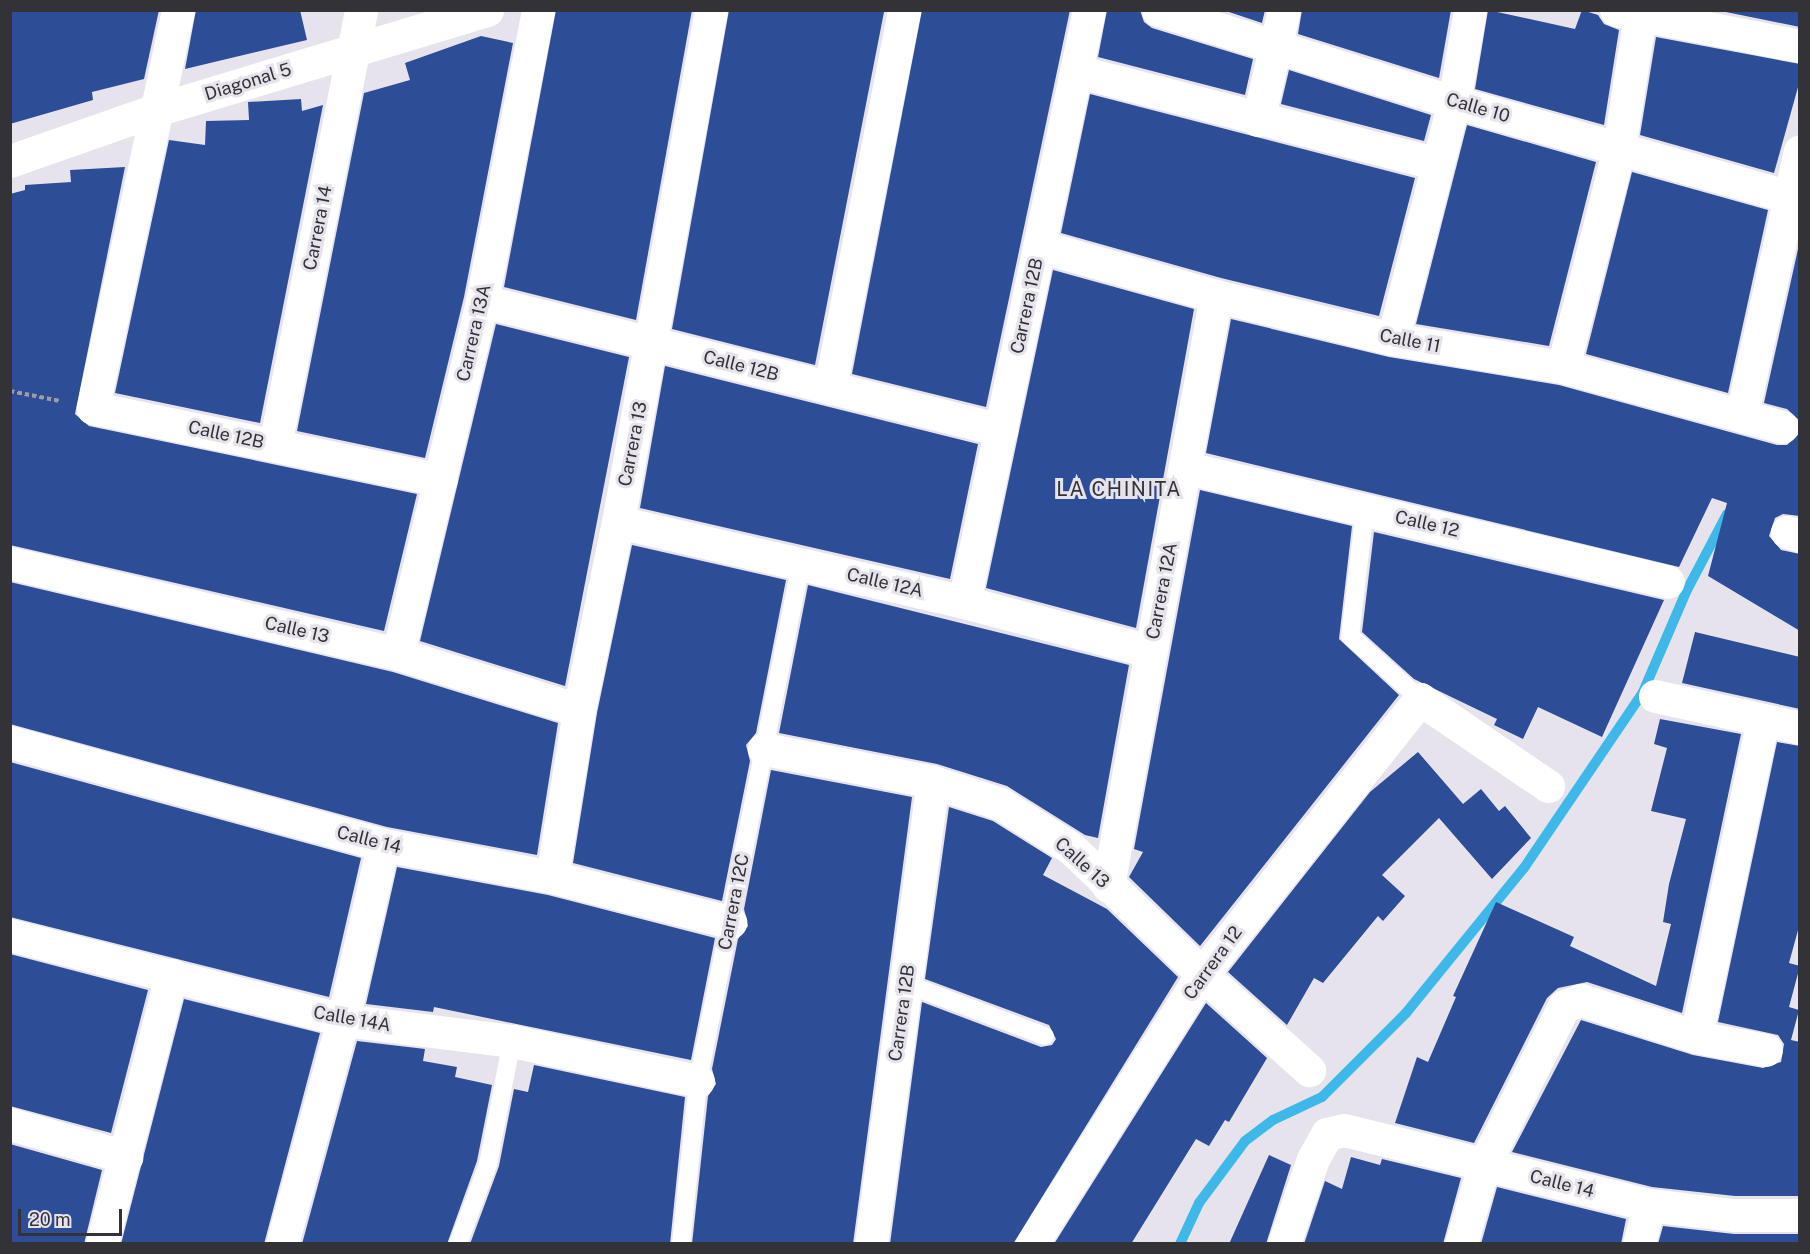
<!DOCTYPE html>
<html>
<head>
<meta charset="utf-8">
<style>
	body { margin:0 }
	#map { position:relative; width:1810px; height:1254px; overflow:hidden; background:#e6e3ed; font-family:"Public Sans",sans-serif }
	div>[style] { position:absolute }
	.stream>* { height:10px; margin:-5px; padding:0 5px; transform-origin:5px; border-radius:5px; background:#3eb8e8 }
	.building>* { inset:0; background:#2d4e97 }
	.path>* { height:4px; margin-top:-2px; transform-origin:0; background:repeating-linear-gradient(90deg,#9f9da4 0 4.5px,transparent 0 7.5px) }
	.service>* { height:18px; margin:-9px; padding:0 9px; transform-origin:9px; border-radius:9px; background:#fff }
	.minor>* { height:33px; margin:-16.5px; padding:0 16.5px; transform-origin:16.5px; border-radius:16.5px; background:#fff }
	span { translate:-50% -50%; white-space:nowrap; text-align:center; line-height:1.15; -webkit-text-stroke:6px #e6e3ed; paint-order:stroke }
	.street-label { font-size:18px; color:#333236 }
	.neighbourhood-label { font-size:20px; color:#333236; letter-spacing:1.5px }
	.frame { position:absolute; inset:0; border:12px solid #333236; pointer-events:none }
	.scale { position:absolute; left:18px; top:1209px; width:104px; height:27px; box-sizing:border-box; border:3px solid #333236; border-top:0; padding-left:8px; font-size:18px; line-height:21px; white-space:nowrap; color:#333236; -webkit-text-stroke:4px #e6e3ed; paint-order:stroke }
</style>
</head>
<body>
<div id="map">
	<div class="stream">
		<div style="left:1180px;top:1244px;width:45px;rotate:-65.1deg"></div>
		<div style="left:1199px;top:1203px;width:77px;rotate:-53.4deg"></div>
		<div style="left:1245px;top:1141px;width:35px;rotate:-37deg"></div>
		<div style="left:1273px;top:1120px;width:54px;rotate:-25.1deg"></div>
		<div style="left:1322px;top:1097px;width:119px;rotate:-45deg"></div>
		<div style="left:1406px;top:1013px;width:187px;rotate:-50.9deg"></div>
		<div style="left:1524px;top:868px;width:212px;rotate:-55.9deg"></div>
		<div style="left:1643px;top:692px;width:111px;rotate:-66.7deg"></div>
		<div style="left:1687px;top:590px;width:86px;rotate:-62.2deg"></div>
	</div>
	<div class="building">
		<div style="clip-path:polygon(10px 10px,159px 10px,144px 79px,92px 92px,93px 100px,10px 124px)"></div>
		<div style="clip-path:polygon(196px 10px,300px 10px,307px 40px,185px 69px)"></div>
		<div style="clip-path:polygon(556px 10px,692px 10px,636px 320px,504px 287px)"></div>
		<div style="clip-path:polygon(729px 10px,884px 12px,815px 365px,672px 329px)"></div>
		<div style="clip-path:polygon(922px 10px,1070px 10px,986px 407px,852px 374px)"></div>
		<div style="clip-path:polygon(1107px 10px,1140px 10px,1144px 22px,1152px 28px,1253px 59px,1245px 95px,1098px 57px)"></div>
		<div style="clip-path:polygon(1223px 10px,1265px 10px,1262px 23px)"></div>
		<div style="clip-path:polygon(1302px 10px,1451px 10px,1439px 78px,1298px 34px)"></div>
		<div style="clip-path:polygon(1488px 10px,1575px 29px,1582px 10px,1598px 15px,1604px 24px,1619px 30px,1604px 125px,1475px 89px)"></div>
		<div style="clip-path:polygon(1716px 10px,1800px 10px,1800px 27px)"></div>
		<div style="clip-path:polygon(481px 36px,513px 43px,464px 297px,425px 458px,297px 431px,364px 93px,410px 80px,405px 63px)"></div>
		<div style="clip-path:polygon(1656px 37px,1800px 64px,1800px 80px,1774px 173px,1640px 135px)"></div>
		<div style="clip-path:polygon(1289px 70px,1431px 115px,1424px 141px,1281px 104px)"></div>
		<div style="clip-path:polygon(1090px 94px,1415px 178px,1379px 316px,1221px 278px,1061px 233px)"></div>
		<div style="clip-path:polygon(301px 99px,302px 111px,323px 105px,260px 423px,115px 393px,169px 140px,205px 145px,206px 121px,249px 120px,248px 102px)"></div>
		<div style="clip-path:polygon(1467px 125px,1596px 162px,1549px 346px,1416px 324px)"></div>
		<div style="clip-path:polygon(125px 167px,75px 414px,89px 426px,417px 494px,384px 631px,10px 545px,10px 194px,25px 190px,25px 185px,71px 182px,70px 170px)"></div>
		<div style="clip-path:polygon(1632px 172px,1768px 210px,1728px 393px,1586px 354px)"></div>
		<div style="clip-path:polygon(1800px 240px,1800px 421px,1787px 409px,1764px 403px)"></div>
		<div style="clip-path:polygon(1053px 270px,1194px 309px,1136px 628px,986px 588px)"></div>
		<div style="clip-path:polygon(1231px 319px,1389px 357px,1559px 385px,1777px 445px,1787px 445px,1800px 433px,1800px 516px,1783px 514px,1775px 518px,1769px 536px,1781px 550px,1800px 554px,1800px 631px,1708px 576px,1727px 503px,1712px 498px,1679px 567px,1206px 453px)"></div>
		<div style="clip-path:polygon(496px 324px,629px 357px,565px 686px,420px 641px)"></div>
		<div style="clip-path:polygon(665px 366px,978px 444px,950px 579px,640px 508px)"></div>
		<div style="clip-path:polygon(1200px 490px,1352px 526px,1339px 639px,1399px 695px,1200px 946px,1129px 877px,1143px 852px,1134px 849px)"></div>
		<div style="clip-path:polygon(1374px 532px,1664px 600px,1602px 737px,1538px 707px,1523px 739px,1494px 725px,1497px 719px,1414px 679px,1362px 632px)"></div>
		<div style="clip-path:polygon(632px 545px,786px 580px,756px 733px,746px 745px,750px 761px,722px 901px,573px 863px,597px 713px)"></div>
		<div style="clip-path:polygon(10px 582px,393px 672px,558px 723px,537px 855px,387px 827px,10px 724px)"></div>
		<div style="clip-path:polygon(808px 585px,1129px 665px,1098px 838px,1085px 835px,1007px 786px,937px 764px,779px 733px)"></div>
		<div style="clip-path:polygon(1695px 632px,1800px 657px,1800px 709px,1682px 683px)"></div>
		<div style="clip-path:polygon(1660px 719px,1741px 734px,1682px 1013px,1587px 982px,1558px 988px,1547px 998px,1474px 1143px,1395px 1123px,1417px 1057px,1428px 1062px,1456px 997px,1453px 996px,1496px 902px,1574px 937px,1570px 946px,1656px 986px,1671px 924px,1663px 922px,1669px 884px,1686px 819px,1651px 811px,1667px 748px,1654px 744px)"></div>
		<div style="clip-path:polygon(1777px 742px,1800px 746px,1800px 923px,1789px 963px,1800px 966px,1789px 1007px,1799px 1010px,1791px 1040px,1800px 1042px,1800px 1196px,1735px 1196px,1652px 1187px,1512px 1152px,1581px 1020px,1693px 1055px,1763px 1068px,1781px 1062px,1784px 1044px,1778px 1035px,1718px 1022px)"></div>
		<div style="clip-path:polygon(1418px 752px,1463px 804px,1481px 789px,1499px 811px,1505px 806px,1531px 838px,1492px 879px,1439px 818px,1382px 875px,1405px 896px,1383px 921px,1378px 916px,1323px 983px,1314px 978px,1287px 1025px,1228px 972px,1370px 792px)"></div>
		<div style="clip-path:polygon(10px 762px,361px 858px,329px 997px,10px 917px)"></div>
		<div style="clip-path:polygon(771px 770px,912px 797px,853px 1244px,692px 1244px,708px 1096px,716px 1084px,712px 1069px,738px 939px,748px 926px,744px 909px)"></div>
		<div style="clip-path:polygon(949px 807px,993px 821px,1052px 858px,1043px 875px,1107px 909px,1178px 977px,1013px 1244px,890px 1244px,922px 1002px,1041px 1047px,1052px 1045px,1056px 1039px,1049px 1025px,925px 979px)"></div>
		<div style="clip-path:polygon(397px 867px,548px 895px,715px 938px,691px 1060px,434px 1007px,433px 1012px,366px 1004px)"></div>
		<div style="clip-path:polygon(10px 954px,148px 990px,111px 1133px,10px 1106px)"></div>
		<div style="clip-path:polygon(184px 999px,320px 1033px,264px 1244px,121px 1244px)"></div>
		<div style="clip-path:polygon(1206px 1003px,1267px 1058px,1229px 1122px,1225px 1120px,1209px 1146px,1196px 1139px,1131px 1244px,1054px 1244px)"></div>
		<div style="clip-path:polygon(357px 1041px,425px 1049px,423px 1061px,457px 1067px,455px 1077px,492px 1085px,477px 1161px,447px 1244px,302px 1244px)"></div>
		<div style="clip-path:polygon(534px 1065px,685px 1097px,670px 1244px,470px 1244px,499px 1166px,514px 1089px,528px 1092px)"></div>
		<div style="clip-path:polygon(10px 1144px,102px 1170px,84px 1244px,10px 1244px)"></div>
		<div style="clip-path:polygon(1269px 1155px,1291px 1165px,1266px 1244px,1229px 1244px)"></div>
		<div style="clip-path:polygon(1351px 1157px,1380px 1165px,1382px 1159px,1461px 1178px,1443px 1244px,1304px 1244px,1325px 1181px,1342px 1189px)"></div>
		<div style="clip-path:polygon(1497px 1187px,1626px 1219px,1621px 1244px,1481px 1244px)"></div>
		<div style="clip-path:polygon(1663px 1226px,1734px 1234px,1800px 1234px,1800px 1244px,1658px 1244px)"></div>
	</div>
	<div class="path">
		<div style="left:10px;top:391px;width:51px;rotate:11.3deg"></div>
	</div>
	<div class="service">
		<div style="left:1365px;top:509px;width:128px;rotate:96.7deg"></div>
		<div style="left:1350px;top:636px;width:94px;rotate:42deg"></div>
		<div style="left:906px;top:984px;width:148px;rotate:20.5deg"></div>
		<div style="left:458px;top:1244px;width:85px;rotate:-69.4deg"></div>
		<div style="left:488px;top:1164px;width:125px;rotate:-79deg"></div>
		<div style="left:681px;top:1244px;width:164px;rotate:-84deg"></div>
		<div style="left:698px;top:1081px;width:528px;rotate:-78.75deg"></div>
	</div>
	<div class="minor">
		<div style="left:178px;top:10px;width:407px;rotate:102.1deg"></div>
		<div style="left:93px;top:408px;width:355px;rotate:11.7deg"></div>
		<div style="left:1158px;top:10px;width:310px;rotate:17.3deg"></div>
		<div style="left:1454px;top:102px;width:360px;rotate:15.8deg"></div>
		<div style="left:1616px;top:10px;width:187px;rotate:11.1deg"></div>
		<div style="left:1076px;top:71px;width:373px;rotate:14.4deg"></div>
		<div style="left:1258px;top:120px;width:113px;rotate:-76.7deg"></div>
		<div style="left:10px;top:161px;width:155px;rotate:-19.3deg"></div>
		<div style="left:156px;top:110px;width:346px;rotate:-16.8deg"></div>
		<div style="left:1039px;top:246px;width:184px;rotate:15.8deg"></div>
		<div style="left:1216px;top:296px;width:182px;rotate:13.7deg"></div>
		<div style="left:1393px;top:339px;width:172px;rotate:9.4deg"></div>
		<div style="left:1563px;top:367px;width:227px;rotate:15.3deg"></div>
		<div style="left:482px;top:301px;width:535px;rotate:13.96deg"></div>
		<div style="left:1393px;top:339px;width:245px;rotate:-75.6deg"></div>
		<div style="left:1454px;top:102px;width:93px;rotate:-80.1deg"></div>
		<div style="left:1563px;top:367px;width:225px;rotate:-75.6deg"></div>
		<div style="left:1619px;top:149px;width:136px;rotate:-81.1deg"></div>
		<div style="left:830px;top:388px;width:385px;rotate:-78.9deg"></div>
		<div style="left:1742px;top:414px;width:269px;rotate:-77.6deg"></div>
		<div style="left:275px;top:445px;width:443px;rotate:-78.8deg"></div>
		<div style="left:1187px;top:468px;width:494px;rotate:13.3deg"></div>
		<div style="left:618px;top:522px;width:355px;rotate:13deg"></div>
		<div style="left:964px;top:602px;width:192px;rotate:14.8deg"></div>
		<div style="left:1787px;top:532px;width:14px;rotate:17deg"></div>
		<div style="left:10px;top:563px;width:399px;rotate:13.2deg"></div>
		<div style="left:398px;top:654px;width:189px;rotate:17.2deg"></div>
		<div style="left:964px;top:602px;width:605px;rotate:-78.08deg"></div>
		<div style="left:398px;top:654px;width:363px;rotate:-76.6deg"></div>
		<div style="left:482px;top:301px;width:296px;rotate:-79.1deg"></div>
		<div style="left:1655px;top:696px;width:148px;rotate:12.4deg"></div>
		<div style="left:10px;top:742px;width:387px;rotate:15.4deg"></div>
		<div style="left:383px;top:845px;width:172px;rotate:10.7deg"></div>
		<div style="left:552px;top:877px;width:184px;rotate:14.2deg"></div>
		<div style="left:764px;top:749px;width:172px;rotate:11deg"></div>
		<div style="left:933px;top:782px;width:71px;rotate:17.9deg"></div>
		<div style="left:1001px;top:804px;width:83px;rotate:32.2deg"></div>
		<div style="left:1071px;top:848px;width:182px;rotate:43.9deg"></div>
		<div style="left:1202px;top:974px;width:144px;rotate:41.9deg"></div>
		<div style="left:552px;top:877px;width:169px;rotate:-80.8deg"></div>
		<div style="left:579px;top:710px;width:192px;rotate:-78.3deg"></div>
		<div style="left:618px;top:522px;width:520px;rotate:-79.71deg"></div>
		<div style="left:1108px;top:886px;width:600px;rotate:-79.63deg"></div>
		<div style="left:10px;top:935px;width:344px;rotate:14.3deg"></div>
		<div style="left:343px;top:1020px;width:170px;rotate:7.1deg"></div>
		<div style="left:512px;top:1041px;width:190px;rotate:12.1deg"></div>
		<div style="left:1696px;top:1037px;width:324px;rotate:-78.1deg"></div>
		<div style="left:10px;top:1124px;width:121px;rotate:15.9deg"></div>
		<div style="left:102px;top:1244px;width:278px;rotate:-75.6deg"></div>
		<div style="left:282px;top:1244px;width:232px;rotate:-74.8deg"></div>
		<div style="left:343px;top:1020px;width:180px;rotate:-77.1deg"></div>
		<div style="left:871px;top:1244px;width:466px;rotate:-82.4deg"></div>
		<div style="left:1032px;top:1244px;width:319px;rotate:-57.8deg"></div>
		<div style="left:1202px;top:974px;width:351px;rotate:-51.6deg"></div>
		<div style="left:1420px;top:699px;width:155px;rotate:34.2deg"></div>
		<div style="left:1284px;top:1244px;width:90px;rotate:-71.2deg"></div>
		<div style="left:1313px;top:1159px;width:29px;rotate:-61deg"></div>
		<div style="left:1327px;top:1134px;width:17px;rotate:-13deg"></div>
		<div style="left:1344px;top:1130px;width:314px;rotate:13.8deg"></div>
		<div style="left:1649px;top:1205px;width:86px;rotate:6.7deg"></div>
		<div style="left:1734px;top:1215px;width:66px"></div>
		<div style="left:1461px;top:1244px;width:82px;rotate:-73.8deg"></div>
		<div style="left:1484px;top:1165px;width:178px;rotate:-63.3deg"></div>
		<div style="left:1564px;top:1006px;width:18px;rotate:-19deg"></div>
		<div style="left:1581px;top:1000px;width:121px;rotate:17.8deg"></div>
		<div style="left:1696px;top:1037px;width:71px;rotate:10.5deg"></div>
		<div style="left:1639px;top:1244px;width:40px;rotate:-75.6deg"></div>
	</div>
	<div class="street-label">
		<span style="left:248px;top:82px;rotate:-17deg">Diagonal 5</span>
		<span style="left:1478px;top:108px;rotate:16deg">Calle 10</span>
		<span style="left:318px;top:228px;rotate:-79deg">Carrera 14</span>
		<span style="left:1027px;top:306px;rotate:-78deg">Carrera 12B</span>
		<span style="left:474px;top:333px;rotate:-77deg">Carrera 13A</span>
		<span style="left:1410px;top:341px;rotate:11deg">Calle 11</span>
		<span style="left:741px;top:366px;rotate:14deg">Calle 12B</span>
		<span style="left:226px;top:435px;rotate:12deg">Calle 12B</span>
		<span style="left:633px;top:444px;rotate:-79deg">Carrera 13</span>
		<span style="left:1427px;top:524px;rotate:13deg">Calle 12</span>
		<span style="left:885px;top:583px;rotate:13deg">Calle 12A</span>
		<span style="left:1162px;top:591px;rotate:-79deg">Carrera 12A</span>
		<span style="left:297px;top:630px;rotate:13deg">Calle 13</span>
		<span style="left:369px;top:840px;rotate:14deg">Calle 14</span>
		<span style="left:1082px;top:863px;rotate:42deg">Calle 13</span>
		<span style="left:734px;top:902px;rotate:-79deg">Carrera 12C</span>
		<span style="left:1213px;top:963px;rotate:-54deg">Carrera 12</span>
		<span style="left:902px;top:1013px;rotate:-82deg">Carrera 12B</span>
		<span style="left:352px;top:1019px;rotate:10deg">Calle 14A</span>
		<span style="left:1562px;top:1184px;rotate:14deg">Calle 14</span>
	</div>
	<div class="neighbourhood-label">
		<span style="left:1119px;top:489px">LA CHINITA</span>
	</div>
	<div class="frame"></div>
	<div class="scale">20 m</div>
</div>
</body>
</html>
